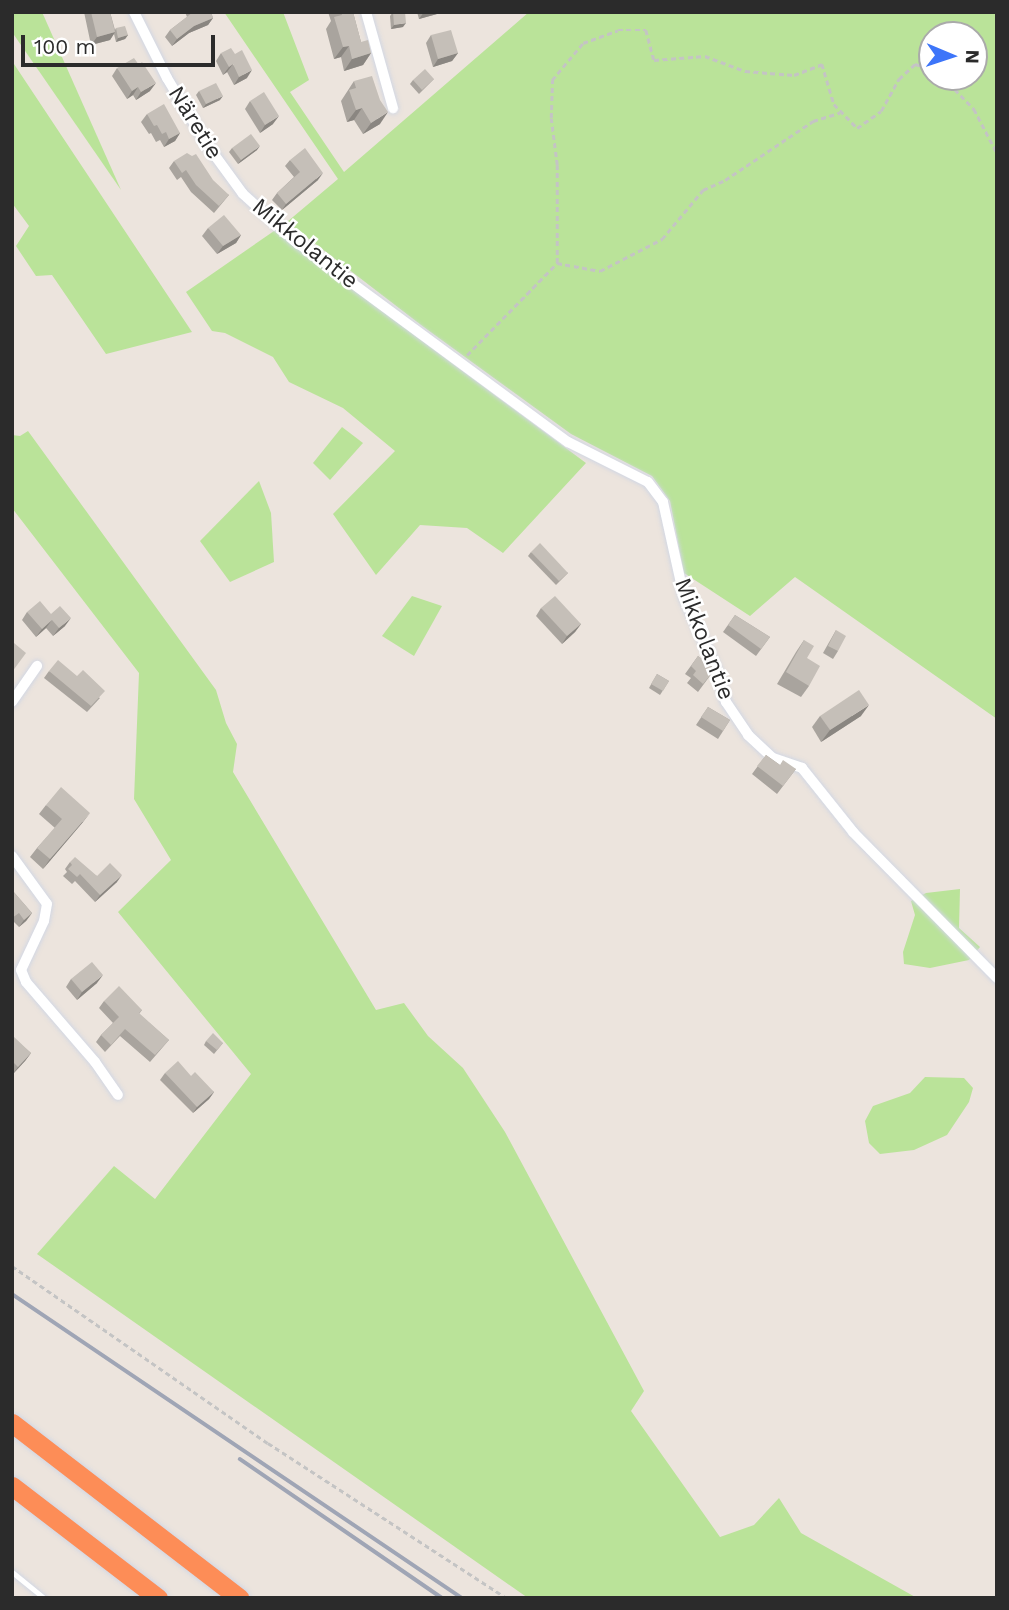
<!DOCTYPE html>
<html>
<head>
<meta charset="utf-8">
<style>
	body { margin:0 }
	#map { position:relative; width:1009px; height:1610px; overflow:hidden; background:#ece4dd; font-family:"Work Sans",sans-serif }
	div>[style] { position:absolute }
	.green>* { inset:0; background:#bae399 }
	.path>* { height:2.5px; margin-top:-1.25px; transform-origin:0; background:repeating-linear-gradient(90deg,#c4c4c4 0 5px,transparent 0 8.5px) }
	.roads { filter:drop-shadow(0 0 2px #d2d7e3) drop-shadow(0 0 2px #d2d7e3) }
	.lane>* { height:5px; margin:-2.5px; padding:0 2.5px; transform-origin:2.5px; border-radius:2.5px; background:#fff }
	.street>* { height:10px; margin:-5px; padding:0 5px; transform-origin:5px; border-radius:5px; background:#fff }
	.highway>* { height:19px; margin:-9.5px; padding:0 9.5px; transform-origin:9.5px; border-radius:9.5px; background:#fd8d57 }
	.rail>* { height:3.5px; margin:-1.75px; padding:0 1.75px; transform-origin:1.75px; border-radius:1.75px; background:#9fa5b5 }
	.wall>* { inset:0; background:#a9a49e }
	.shaded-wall>* { inset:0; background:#8a8681 }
	.building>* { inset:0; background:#c5bfb8 }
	span { translate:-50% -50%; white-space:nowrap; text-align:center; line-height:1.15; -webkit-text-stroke:5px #fff; paint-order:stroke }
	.street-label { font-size:23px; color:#2b2b2b }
	.frame { position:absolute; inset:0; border:14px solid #2b2b2b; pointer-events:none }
	.north { position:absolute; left:918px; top:21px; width:70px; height:70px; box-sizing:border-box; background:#fff; border:2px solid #aaa; border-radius:50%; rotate:92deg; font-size:19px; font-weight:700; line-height:28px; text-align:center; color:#2b2b2b }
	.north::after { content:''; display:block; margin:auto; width:24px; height:32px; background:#3d75f9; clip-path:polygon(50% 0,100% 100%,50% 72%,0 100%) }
	.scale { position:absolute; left:21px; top:35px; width:194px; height:32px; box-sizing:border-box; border:4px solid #2b2b2b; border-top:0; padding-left:9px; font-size:21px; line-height:24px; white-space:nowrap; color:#2b2b2b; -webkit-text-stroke:5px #fff; paint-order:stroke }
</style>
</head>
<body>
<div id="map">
	<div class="green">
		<div style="clip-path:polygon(12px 12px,42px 12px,121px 190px,12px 32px)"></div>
		<div style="clip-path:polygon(evenodd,224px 12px,283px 12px,309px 80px,290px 92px,344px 172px,529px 12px,997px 12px,997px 719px,795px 577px,750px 616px,684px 573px,670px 501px,652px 476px,571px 434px,421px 325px,287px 222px,338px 179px,224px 12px,932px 35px,974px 35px,974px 77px,932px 77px,932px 35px)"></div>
		<div style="clip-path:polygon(12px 61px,192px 332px,106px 354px,52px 275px,36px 276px,16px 246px,29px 226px,12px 203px)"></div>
		<div style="clip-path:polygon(274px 231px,586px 463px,503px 553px,467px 528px,420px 525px,376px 575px,333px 514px,395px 451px,343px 408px,289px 382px,273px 357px,225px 333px,212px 331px,186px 292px)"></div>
		<div style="clip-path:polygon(342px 427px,363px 443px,330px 480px,313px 463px)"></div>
		<div style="clip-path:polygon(28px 431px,216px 690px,226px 723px,237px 744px,233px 772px,376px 1010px,404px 1003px,428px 1036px,463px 1068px,505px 1132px,644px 1391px,631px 1411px,720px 1537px,754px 1525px,779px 1498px,801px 1533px,917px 1598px,528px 1598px,37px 1254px,114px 1166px,155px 1199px,251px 1074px,118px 912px,171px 860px,134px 799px,139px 673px,12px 508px,12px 435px,20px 436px)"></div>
		<div style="clip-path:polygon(259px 481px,271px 513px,274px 562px,230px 582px,200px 541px)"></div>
		<div style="clip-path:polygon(412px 596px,442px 606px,414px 656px,382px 636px)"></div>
		<div style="clip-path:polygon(960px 889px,959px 928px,980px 947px,969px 960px,930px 968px,904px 964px,903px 952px,915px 915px,911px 901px,926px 893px)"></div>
		<div style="clip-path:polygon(925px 1077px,964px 1078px,973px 1088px,969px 1102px,947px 1135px,914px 1150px,880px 1154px,869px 1143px,865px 1121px,873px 1106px,910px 1093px)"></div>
	</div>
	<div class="path">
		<div style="left:943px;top:77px;width:45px;rotate:45.9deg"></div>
		<div style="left:974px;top:109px;width:50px;rotate:62.4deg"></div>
		<div style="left:557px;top:263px;width:44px;rotate:10.5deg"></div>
		<div style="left:600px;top:271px;width:70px;rotate:-27.3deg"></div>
		<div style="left:662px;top:239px;width:64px;rotate:-50.1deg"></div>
		<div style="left:703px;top:190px;width:24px;rotate:-24deg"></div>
		<div style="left:725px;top:180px;width:106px;rotate:-33.8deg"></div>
		<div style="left:813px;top:121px;width:28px;rotate:-17deg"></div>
		<div style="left:467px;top:355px;width:129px;rotate:-45.6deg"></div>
		<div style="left:557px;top:263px;width:98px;rotate:-90deg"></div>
		<div style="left:557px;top:165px;width:47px;rotate:-97.3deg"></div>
		<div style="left:551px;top:118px;width:38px;rotate:-88deg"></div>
		<div style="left:552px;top:80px;width:48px;rotate:-50deg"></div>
		<div style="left:583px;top:43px;width:37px;rotate:-20deg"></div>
		<div style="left:618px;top:30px;width:28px"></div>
		<div style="left:646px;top:30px;width:31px;rotate:75deg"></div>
		<div style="left:654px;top:60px;width:51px;rotate:-4.5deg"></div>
		<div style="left:705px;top:56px;width:43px;rotate:20.6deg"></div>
		<div style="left:745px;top:71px;width:49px;rotate:4.7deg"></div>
		<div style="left:794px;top:75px;width:30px;rotate:-21deg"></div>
		<div style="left:822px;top:64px;width:42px;rotate:73.3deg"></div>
		<div style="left:834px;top:104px;width:33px;rotate:46deg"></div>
		<div style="left:857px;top:128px;width:29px;rotate:-35deg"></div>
		<div style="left:881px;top:111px;width:37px;rotate:-61deg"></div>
		<div style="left:899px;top:79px;width:22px;rotate:-43deg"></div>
		<div style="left:915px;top:64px;width:18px;rotate:16deg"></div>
		<div style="left:12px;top:1266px;width:311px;rotate:34.7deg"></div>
		<div style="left:268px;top:1443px;width:285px;rotate:33deg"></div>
	</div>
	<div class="roads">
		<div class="lane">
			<div style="left:12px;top:1572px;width:41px;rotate:39.1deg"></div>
		</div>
		<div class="street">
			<div style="left:134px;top:12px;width:74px;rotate:63.4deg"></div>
			<div style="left:167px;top:78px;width:79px;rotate:58.9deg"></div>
			<div style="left:208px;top:146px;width:59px;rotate:53.9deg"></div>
			<div style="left:243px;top:194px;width:70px;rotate:42.1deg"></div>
			<div style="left:295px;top:241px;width:339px;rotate:36.4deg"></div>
			<div style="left:568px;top:442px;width:89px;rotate:26.6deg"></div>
			<div style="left:648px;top:482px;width:25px;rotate:53deg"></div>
			<div style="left:663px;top:502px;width:97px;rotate:77.5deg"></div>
			<div style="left:684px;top:597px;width:81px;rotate:66deg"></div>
			<div style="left:717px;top:671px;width:32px;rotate:74deg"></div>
			<div style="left:726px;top:702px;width:40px;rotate:56deg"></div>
			<div style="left:748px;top:735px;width:34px;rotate:43deg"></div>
			<div style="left:773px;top:758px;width:31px;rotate:19deg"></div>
			<div style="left:802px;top:768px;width:82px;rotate:51.4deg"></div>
			<div style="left:853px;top:832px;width:205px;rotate:45.4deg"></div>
			<div style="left:366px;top:12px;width:100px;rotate:74.3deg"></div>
			<div style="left:12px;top:702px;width:44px;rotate:-55.2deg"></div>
			<div style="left:12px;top:856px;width:59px;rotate:53.9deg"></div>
			<div style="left:47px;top:904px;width:17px;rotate:100deg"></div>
			<div style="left:44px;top:921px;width:54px;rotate:115.1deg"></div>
			<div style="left:21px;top:970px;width:13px;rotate:67deg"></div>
			<div style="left:26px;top:982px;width:106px;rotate:49.2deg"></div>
			<div style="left:95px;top:1062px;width:40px;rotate:55.1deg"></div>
		</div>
		<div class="highway">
			<div style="left:12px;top:1423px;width:287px;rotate:37.6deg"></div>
			<div style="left:12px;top:1486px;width:184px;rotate:37.5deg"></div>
		</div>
	</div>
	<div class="rail">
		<div style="left:12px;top:1294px;width:543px;rotate:34.04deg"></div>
		<div style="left:240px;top:1459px;width:245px;rotate:34.5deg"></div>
	</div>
	<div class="wall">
		<div style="clip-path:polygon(84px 12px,110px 12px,115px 30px,116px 28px,128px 35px,125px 39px,116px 42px,114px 34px,110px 40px,91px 45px)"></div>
		<div style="clip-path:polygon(185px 12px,211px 12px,213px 18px,208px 25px,189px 33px,172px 46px,165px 37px,170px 30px,187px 17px)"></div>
		<div style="clip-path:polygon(328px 12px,353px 12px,361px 42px,371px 53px,363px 65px,344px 71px,341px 57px,334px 59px,326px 29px,331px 21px)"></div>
		<div style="clip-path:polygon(393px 12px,403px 27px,391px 29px,390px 16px)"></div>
		<div style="clip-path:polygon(417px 12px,439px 12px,437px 14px,419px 19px)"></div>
		<div style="clip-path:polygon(431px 35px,458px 53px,452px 61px,433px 67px,426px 43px)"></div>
		<div style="clip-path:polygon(221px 53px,247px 78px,234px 85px,227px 72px,223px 75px,216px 61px)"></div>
		<div style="clip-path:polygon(117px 68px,150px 91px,136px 100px,133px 95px,127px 99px,112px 76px)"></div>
		<div style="clip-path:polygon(434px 79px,419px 94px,410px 84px,413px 80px)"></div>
		<div style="clip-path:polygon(354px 81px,380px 124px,363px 134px,354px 120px,347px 122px,341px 101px)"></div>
		<div style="clip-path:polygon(199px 91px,220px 100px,203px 108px,196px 95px)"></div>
		<div style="clip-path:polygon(250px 101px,273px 124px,260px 133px,245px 109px)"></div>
		<div style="clip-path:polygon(147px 114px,180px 133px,175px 141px,164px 147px,160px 140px,156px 142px,151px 133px,149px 134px,141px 122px)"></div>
		<div style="clip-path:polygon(232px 148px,257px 150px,238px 164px,229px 152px)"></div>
		<div style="clip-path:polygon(290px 160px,318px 180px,282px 210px,272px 200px,277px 193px,294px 177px,285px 166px)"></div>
		<div style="clip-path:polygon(174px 161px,229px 195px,214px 213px,191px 192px,181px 177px,177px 180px,169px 168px)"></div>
		<div style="clip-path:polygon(208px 228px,241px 235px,236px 243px,217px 254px,202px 236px)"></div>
		<div style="clip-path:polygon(531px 552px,568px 573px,556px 585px,528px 556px)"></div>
		<div style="clip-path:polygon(541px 608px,581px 624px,575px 632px,562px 644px,536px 616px)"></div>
		<div style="clip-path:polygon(27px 612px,51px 614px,65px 626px,53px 636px,46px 628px,36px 637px,22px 620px)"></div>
		<div style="clip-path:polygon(735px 615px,770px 637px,756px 656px,723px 632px)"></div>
		<div style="clip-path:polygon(836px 630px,838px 651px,833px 659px,823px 653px)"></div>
		<div style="clip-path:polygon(804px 640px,807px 658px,809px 686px,801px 697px,777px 684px,796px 652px)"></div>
		<div style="clip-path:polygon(698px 656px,715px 669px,698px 692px,687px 683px,691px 678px,685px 674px)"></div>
		<div style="clip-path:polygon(49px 671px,100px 698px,87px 712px,44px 678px)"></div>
		<div style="clip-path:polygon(657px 674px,669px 681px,660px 695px,649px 688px)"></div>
		<div style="clip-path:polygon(708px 707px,730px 720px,718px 739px,696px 725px)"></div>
		<div style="clip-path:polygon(820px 716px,861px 716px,821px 742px,812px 727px)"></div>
		<div style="clip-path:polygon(766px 755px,780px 765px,796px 769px,777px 794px,752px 774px)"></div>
		<div style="clip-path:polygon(46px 805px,83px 822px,43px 869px,30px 857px,37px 848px,55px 828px,39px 814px)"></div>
		<div style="clip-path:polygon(70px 862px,97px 876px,117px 882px,95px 902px,75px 881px,72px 884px,63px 876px,67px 872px,65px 869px)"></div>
		<div style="clip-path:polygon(12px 890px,32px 913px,26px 921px,19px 927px,13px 921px)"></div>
		<div style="clip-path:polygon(71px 979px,97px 983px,77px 1000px,66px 987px)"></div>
		<div style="clip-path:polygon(104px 1001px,142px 1010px,139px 1014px,169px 1040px,150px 1062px,120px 1036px,105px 1052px,96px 1042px,101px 1035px,113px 1023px,99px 1008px)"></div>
		<div style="clip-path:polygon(12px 1037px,31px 1053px,25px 1061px,12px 1075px)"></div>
		<div style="clip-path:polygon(206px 1041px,223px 1043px,214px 1054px,204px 1045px)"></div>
		<div style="clip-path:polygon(165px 1073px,191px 1076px,214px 1092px,209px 1099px,193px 1113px,160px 1080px)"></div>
	</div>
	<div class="shaded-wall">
		<div style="clip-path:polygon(424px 12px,439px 12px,437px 14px,419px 19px)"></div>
		<div style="clip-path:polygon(213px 18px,208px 25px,189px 33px,172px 46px,177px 39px,194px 26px)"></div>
		<div style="clip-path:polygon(406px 23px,403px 27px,391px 29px,394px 25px)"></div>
		<div style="clip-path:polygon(115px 32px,110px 40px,91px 45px,97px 37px)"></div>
		<div style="clip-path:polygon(128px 35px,125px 39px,116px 42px,118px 38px)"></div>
		<div style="clip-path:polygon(349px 46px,341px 57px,334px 59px,343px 47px)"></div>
		<div style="clip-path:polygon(371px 53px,363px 65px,344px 71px,352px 59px)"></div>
		<div style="clip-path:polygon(458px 53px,452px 61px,433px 67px,438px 59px)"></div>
		<div style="clip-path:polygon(233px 64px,227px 72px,223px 75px,229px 67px)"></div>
		<div style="clip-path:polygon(252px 70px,247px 78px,234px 85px,239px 77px)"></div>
		<div style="clip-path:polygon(156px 83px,150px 91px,136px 100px,141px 92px)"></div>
		<div style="clip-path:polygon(138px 87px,133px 95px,127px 99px,132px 91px)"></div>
		<div style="clip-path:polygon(223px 96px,220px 100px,203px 108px,206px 104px)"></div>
		<div style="clip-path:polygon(362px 108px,354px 120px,347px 122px,356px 110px)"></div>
		<div style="clip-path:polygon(388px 112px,380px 124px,363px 134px,371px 123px)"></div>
		<div style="clip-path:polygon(279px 116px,273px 124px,260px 133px,265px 125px)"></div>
		<div style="clip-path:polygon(180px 133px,175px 141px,164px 147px,169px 139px)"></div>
		<div style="clip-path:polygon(260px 146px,257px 150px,238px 164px,241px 160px)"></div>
		<div style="clip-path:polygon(323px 173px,318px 180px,282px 210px,286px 204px)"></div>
		<div style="clip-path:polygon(241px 235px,236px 243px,217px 254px,223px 246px)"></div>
		<div style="clip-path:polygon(71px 618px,65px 626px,53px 636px,59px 628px)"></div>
		<div style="clip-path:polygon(52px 620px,46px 628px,36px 637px,42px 629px)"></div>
		<div style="clip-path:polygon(581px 624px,575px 632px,562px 644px,567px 636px)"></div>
		<div style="clip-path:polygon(869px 705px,861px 716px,821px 742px,830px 730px)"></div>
		<div style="clip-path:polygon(90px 813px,83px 822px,43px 869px,50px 859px)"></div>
		<div style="clip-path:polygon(122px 875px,117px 882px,95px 902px,100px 895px)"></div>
		<div style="clip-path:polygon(32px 913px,26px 921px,19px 927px,24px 920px)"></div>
		<div style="clip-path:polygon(103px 975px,97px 983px,77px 1000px,82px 992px)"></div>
		<div style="clip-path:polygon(31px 1053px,25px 1061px,12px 1075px,18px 1067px)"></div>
		<div style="clip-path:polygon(214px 1092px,209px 1099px,193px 1113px,197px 1107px)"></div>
	</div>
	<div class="building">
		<div style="clip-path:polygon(91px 12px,110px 12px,115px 32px,97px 37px)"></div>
		<div style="clip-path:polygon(193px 12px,211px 12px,213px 18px,194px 26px,177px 39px,170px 30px)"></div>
		<div style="clip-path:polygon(341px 12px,353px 12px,361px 42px,368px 40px,371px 53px,352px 59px,349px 46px,343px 47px,334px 17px,342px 15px)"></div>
		<div style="clip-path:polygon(393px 12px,405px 12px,406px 23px,394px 25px)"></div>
		<div style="clip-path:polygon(125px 26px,128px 35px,118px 38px,116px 28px)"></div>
		<div style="clip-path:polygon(451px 30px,458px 53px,438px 59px,431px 35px)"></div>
		<div style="clip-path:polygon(231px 48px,235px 54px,242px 50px,252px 70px,239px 77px,233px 64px,229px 67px,221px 53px)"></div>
		<div style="clip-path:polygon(134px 58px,139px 65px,142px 62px,156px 83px,141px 92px,138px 87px,132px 91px,117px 68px)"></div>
		<div style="clip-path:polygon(425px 69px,434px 79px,422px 90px,413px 80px)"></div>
		<div style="clip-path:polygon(372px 76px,380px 100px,388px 112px,371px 123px,362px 108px,356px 110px,349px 90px,356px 88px,354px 81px)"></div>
		<div style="clip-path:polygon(216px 83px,223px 96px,206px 104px,199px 91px)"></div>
		<div style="clip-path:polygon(264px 92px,279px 116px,265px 125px,250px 101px)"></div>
		<div style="clip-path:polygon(164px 104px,180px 133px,169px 139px,166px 132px,162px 134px,157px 125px,154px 126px,147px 114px)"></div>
		<div style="clip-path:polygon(251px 134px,260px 146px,241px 160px,232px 148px)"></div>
		<div style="clip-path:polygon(305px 148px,323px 173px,286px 204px,277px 193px,300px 172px,290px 160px)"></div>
		<div style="clip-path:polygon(187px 153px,192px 156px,196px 154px,213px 180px,229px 195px,219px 206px,196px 185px,186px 170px,182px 173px,174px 161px)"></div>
		<div style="clip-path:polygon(224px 215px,241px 235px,223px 246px,208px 228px)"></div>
		<div style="clip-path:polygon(540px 543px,568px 573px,559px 581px,531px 552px)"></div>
		<div style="clip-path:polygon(555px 596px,581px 624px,567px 636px,541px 608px)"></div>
		<div style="clip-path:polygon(40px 601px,51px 614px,60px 606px,71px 618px,59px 628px,52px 620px,42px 629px,27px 612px)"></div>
		<div style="clip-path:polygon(735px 615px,770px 637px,761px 649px,728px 625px)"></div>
		<div style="clip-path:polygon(836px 630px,846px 636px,838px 651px,828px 646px)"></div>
		<div style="clip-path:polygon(804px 640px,814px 646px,807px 658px,820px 666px,809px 686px,786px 672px)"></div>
		<div style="clip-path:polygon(14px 643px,26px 653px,12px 672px,12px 645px)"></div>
		<div style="clip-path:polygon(698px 656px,715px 669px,703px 684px,693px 675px,696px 671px,691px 666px)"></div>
		<div style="clip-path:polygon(58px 660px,77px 676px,83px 670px,105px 691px,91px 706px,49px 671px)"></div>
		<div style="clip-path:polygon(657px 674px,669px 681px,663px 691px,651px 684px)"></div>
		<div style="clip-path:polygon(859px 690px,869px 705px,830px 730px,820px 716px)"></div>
		<div style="clip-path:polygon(708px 707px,730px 720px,723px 731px,701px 717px)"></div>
		<div style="clip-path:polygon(766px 755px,780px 765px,783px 760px,796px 769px,783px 786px,757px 766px)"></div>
		<div style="clip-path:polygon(61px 787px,90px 813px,50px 859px,37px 848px,62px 819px,46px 805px)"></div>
		<div style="clip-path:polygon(75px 857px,97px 876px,110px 863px,122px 875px,100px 895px,80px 874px,77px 877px,68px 869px,72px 865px,70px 862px)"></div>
		<div style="clip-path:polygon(12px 890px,32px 913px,24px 920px,19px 913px,12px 918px)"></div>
		<div style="clip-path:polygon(92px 962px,103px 975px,82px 992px,71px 979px)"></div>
		<div style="clip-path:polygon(119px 986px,142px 1010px,139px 1013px,169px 1040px,155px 1055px,125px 1029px,111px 1045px,101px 1035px,119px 1017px,104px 1001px)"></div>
		<div style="clip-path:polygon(213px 1033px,223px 1043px,217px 1050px,206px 1041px)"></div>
		<div style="clip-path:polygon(13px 1036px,31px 1053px,18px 1067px,12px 1061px)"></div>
		<div style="clip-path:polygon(178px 1061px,191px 1076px,195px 1072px,214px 1092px,197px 1107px,165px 1073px)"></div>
	</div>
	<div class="street-label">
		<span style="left:195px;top:123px;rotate:58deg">Näretie</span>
		<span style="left:305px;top:244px;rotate:39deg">Mikkolantie</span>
		<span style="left:704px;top:639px;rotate:69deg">Mikkolantie</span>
	</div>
	<div class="frame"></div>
	<div class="north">N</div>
	<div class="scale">100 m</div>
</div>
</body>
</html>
